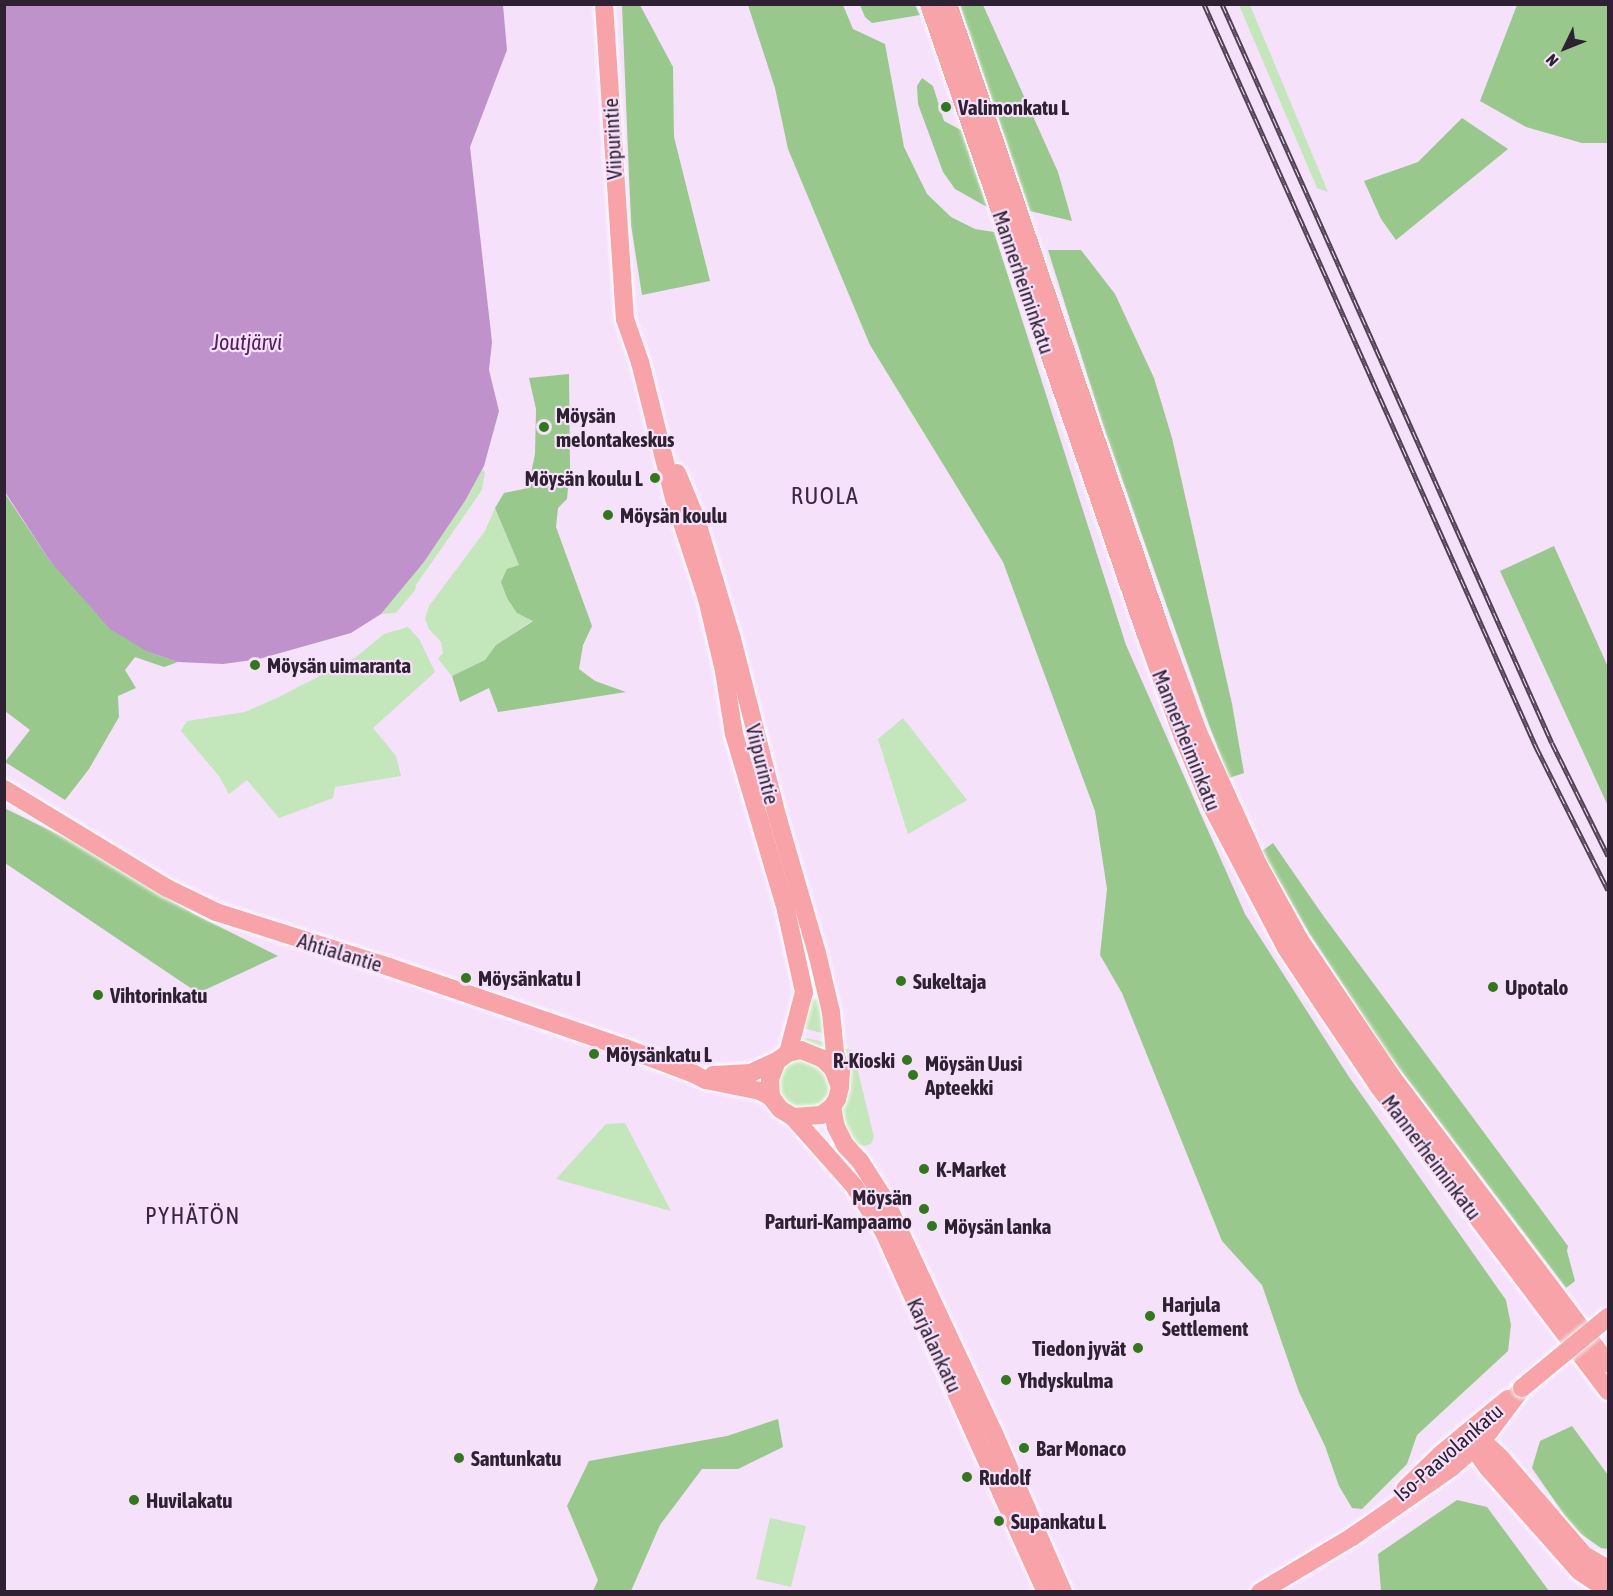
<!DOCTYPE html>
<html>
<head>
<meta charset="utf-8">
<style>
	body { margin:0 }
	#map { position:relative; width:1613px; height:1596px; overflow:hidden; background:#f5e1fa; font-family:"Asap Condensed",sans-serif }
	div>[style] { position:absolute }
	.green>* { inset:0; background:#c3e6ba }
	.round { border-radius:50% }
	.forest>* { inset:0; background:#98c88c }
	.water>* { inset:0; background:#c092cc }
	.roads { filter:drop-shadow(0 0 2px #fff) drop-shadow(0 0 2px #fff) }
	.major>* { height:18px; margin:-9px; padding:0 9px; transform-origin:9px; border-radius:9px; background:#f7a3a8 }
	.rail>* { height:5px; margin-top:-2.5px; transform-origin:0; background:repeating-linear-gradient(90deg,#f5e1fa 0 9px,#504153 0 18px); box-sizing:border-box; border-block:2px solid #504153 }
	.bridges { filter:drop-shadow(0 0 2px #fff) drop-shadow(0 0 2px #fff) }
	.major-bridge>* { height:18px; margin:-9px; padding:0 9px; transform-origin:9px; border-radius:9px; background:#f7a3a8 }
	.dots>* { width:16px; height:16px; translate:-50% -50%; box-sizing:border-box; border:3px solid #f5e1fa; border-radius:50% }
	span { translate:-50% -50%; white-space:nowrap; text-align:center; line-height:1.15; -webkit-text-stroke:4.5px #f5e1fa; paint-order:stroke }
	.poi-label { font-size:21px; color:#2e2131; font-weight:700 }
	.left { translate:0 -50%; text-align:left }
	.right { translate:-100% -50%; text-align:right }
	.street-label { font-size:21px; color:#2e2131 }
	.water-label { font-size:22px; color:#541c61; font-style:italic }
	.quarter-label { font-size:24px; color:#3d2344; letter-spacing:1.5px }
	.frame { position:absolute; inset:0; border:6px solid #2e2131; pointer-events:none }
	.north { position:absolute; left:1535px; top:18px; width:60px; height:60px; -webkit-text-stroke:4px #f5e1fa; paint-order:stroke; rotate:227deg; font-size:16px; font-weight:700; line-height:24px; text-align:center; color:#2e2131 }
	.north::after { content:''; display:block; margin:auto; width:21px; height:27px; background:#2e2131; clip-path:polygon(50% 0,100% 100%,50% 72%,0 100%) }
</style>
</head>
<body>
<div id="map">
	<div class="green">
		<div style="clip-path:polygon(1239px 5px,1250px 5px,1328px 192px,1317px 188px)"></div>
		<div style="clip-path:polygon(482px 470px,485px 472px,482px 490px,416px 585px,415px 590px,396px 613px,381px 614px,424px 562px,465px 501px)"></div>
		<div style="clip-path:polygon(495px 508px,519px 565px,533px 620px,496px 645px,485px 660px,452px 676px,438px 659px,443px 653px,441px 642px,429px 629px,425px 619px,429px 606px,485px 531px)"></div>
		<div style="clip-path:polygon(408px 627px,419px 639px,435px 672px,373px 728px,396px 756px,401px 776px,335px 787px,333px 798px,279px 818px,247px 780px,229px 794px,219px 776px,181px 731px,187px 721px,245px 712px,277px 698px,356px 657px,384px 634px)"></div>
		<div style="clip-path:polygon(903px 718px,967px 800px,908px 834px,878px 739px)"></div>
		<div style="clip-path:polygon(815px 999px,820px 1000px,829px 1035px,803px 1028px,809px 1001px)"></div>
		<div style="clip-path:polygon(802px 1037px,827px 1043px,826px 1052px,800px 1045px)"></div>
		<div style="clip-path:polygon(838px 1045px,853px 1051px,874px 1137px,871px 1144px,864px 1146px,856px 1145px,850px 1139px,839px 1116px,847px 1093px)"></div>
		<div class="round" style="left:778px;top:1058px;width:52px;height:52px"></div>
		<div style="clip-path:polygon(625px 1123px,671px 1211px,556px 1179px,606px 1124px)"></div>
		<div style="clip-path:polygon(770px 1518px,806px 1526px,791px 1587px,756px 1579px)"></div>
	</div>
	<div class="forest">
		<div style="clip-path:polygon(622px 5px,640px 5px,673px 67px,674px 137px,710px 281px,642px 295px,631px 225px)"></div>
		<div style="clip-path:polygon(748px 5px,843px 5px,853px 29px,885px 44px,904px 147px,927px 194px,951px 217px,975px 229px,994px 232px,1126px 645px,1245px 914px,1349px 1077px,1506px 1300px,1511px 1325px,1508px 1351px,1417px 1435px,1407px 1464px,1362px 1509px,1352px 1508px,1339px 1486px,1325px 1446px,1299px 1392px,1262px 1285px,1222px 1241px,1122px 993px,1100px 955px,1107px 889px,1095px 811px,1003px 562px,870px 345px,788px 149px,775px 88px)"></div>
		<div style="clip-path:polygon(860px 5px,915px 5px,920px 15px,872px 23px,865px 17px)"></div>
		<div style="clip-path:polygon(960px 5px,983px 5px,1058px 172px,1072px 221px,1030px 211px)"></div>
		<div style="clip-path:polygon(1517px 5px,1608px 5px,1608px 143px,1582px 143px,1526px 127px,1480px 101px)"></div>
		<div style="clip-path:polygon(922px 78px,933px 86px,944px 121px,961px 130px,987px 207px,955px 189px,943px 172px,918px 104px,917px 86px)"></div>
		<div style="clip-path:polygon(1462px 118px,1508px 149px,1396px 240px,1381px 219px,1364px 181px,1418px 162px)"></div>
		<div style="clip-path:polygon(1048px 250px,1081px 250px,1115px 294px,1154px 378px,1172px 438px,1232px 704px,1244px 773px,1229px 778px,1206px 717px,1103px 425px)"></div>
		<div style="clip-path:polygon(569px 374px,570px 468px,567px 499px,558px 508px,556px 527px,592px 626px,583px 645px,579px 669px,595px 681px,626px 692px,498px 712px,489px 688px,460px 702px,452px 676px,485px 660px,496px 645px,533px 621px,517px 613px,507px 598px,501px 582px,507px 569px,519px 565px,495px 508px,504px 493px,528px 488px,535px 454px,536px 409px,529px 378px)"></div>
		<div style="clip-path:polygon(4px 492px,50px 561px,148px 652px,178px 662px,164px 667px,135px 657px,125px 670px,136px 688px,118px 696px,119px 717px,89px 769px,65px 800px,5px 762px,30px 730px,5px 711px)"></div>
		<div style="clip-path:polygon(1554px 546px,1608px 667px,1608px 806px,1500px 571px)"></div>
		<div style="clip-path:polygon(4px 808px,72px 841px,194px 914px,278px 956px,198px 993px,5px 863px)"></div>
		<div style="clip-path:polygon(1273px 843px,1322px 914px,1568px 1246px,1567px 1251px,1575px 1281px,1566px 1288px,1386px 1051px,1309px 933px,1262px 851px)"></div>
		<div style="clip-path:polygon(778px 1419px,783px 1447px,738px 1469px,702px 1469px,660px 1525px,631px 1591px,593px 1591px,598px 1580px,567px 1506px,589px 1461px,727px 1436px)"></div>
		<div style="clip-path:polygon(1572px 1426px,1608px 1475px,1608px 1549px,1601px 1548px,1581px 1534px,1565px 1516px,1532px 1468px,1540px 1441px)"></div>
		<div style="clip-path:polygon(1457px 1500px,1487px 1507px,1549px 1591px,1381px 1591px,1378px 1554px)"></div>
	</div>
	<div class="water">
		<div style="clip-path:polygon(4px 5px,503px 5px,507px 50px,470px 147px,492px 342px,489px 370px,499px 411px,484px 466px,465px 501px,424px 562px,381px 614px,351px 633px,259px 659px,223px 664px,178px 662px,148px 652px,110px 629px,50px 561px,5px 492px)"></div>
	</div>
	<div class="roads">
		<div class="major">
			<div style="left:604px;top:4px;width:316px;rotate:86.2deg"></div>
			<div style="left:625px;top:319px;width:46px;rotate:70.8deg"></div>
			<div style="left:640px;top:362px;width:140px;rotate:76deg"></div>
			<div style="left:674px;top:498px;width:106px;rotate:71.9deg"></div>
			<div style="left:707px;top:599px;width:74px;rotate:76.7deg"></div>
			<div style="left:724px;top:671px;width:64px;rotate:81deg"></div>
			<div style="left:734px;top:734px;width:184px;rotate:73.5deg"></div>
			<div style="left:786px;top:910px;width:84px;rotate:77.6deg"></div>
			<div style="left:804px;top:992px;width:63px;rotate:104.7deg"></div>
			<div style="left:929px;top:4px;width:664px;rotate:71.02deg"></div>
			<div style="left:1145px;top:632px;width:112px;rotate:70.1deg"></div>
			<div style="left:1183px;top:737px;width:74px;rotate:67.6deg"></div>
			<div style="left:1211px;top:805px;width:161px;rotate:62.3deg"></div>
			<div style="left:1286px;top:948px;width:74px;rotate:56.5deg"></div>
			<div style="left:1327px;top:1010px;width:93px;rotate:56deg"></div>
			<div style="left:1379px;top:1087px;width:381px;rotate:53deg"></div>
			<div style="left:948px;top:4px;width:656px;rotate:71.23deg"></div>
			<div style="left:1159px;top:625px;width:114px;rotate:70deg"></div>
			<div style="left:1198px;top:732px;width:145px;rotate:65.6deg"></div>
			<div style="left:1258px;top:864px;width:85px;rotate:61.3deg"></div>
			<div style="left:1299px;top:939px;width:166px;rotate:56deg"></div>
			<div style="left:1392px;top:1077px;width:359px;rotate:53deg"></div>
			<div style="left:677px;top:473px;width:50px;rotate:67.6deg"></div>
			<div style="left:696px;top:519px;width:125px;rotate:73.3deg"></div>
			<div style="left:732px;top:639px;width:186px;rotate:75.7deg"></div>
			<div style="left:778px;top:819px;width:140px;rotate:73.8deg"></div>
			<div style="left:817px;top:953px;width:61px;rotate:76.7deg"></div>
			<div style="left:831px;top:1012px;width:41px;rotate:84.4deg"></div>
			<div style="left:835px;top:1053px;width:19px;rotate:72deg"></div>
			<div style="left:841px;top:1071px;width:16px;rotate:94deg"></div>
			<div style="left:840px;top:1087px;width:12px;rotate:104deg"></div>
			<div style="left:837px;top:1099px;width:9px;rotate:122deg"></div>
			<div style="left:832px;top:1107px;width:14px;rotate:144deg"></div>
			<div style="left:821px;top:1115px;width:28px;rotate:176deg"></div>
			<div style="left:793px;top:1117px;width:15px;rotate:-148deg"></div>
			<div style="left:780px;top:1109px;width:15px;rotate:-127deg"></div>
			<div style="left:771px;top:1097px;width:18px;rotate:-93deg"></div>
			<div style="left:770px;top:1079px;width:19px;rotate:-69deg"></div>
			<div style="left:777px;top:1061px;width:14px;rotate:-36deg"></div>
			<div style="left:788px;top:1053px;width:13px;rotate:-13deg"></div>
			<div style="left:801px;top:1050px;width:24px;rotate:22deg"></div>
			<div style="left:823px;top:1059px;width:14px;rotate:45deg"></div>
			<div style="left:833px;top:1069px;width:19px;rotate:69deg"></div>
			<div style="left:4px;top:789px;width:191px;rotate:31.3deg"></div>
			<div style="left:167px;top:888px;width:55px;rotate:26.1deg"></div>
			<div style="left:216px;top:912px;width:182px;rotate:17.6deg"></div>
			<div style="left:389px;top:967px;width:250px;rotate:18.9deg"></div>
			<div style="left:625px;top:1048px;width:74px;rotate:20.6deg"></div>
			<div style="left:694px;top:1074px;width:13px;rotate:27deg"></div>
			<div style="left:706px;top:1080px;width:55px;rotate:11.5deg"></div>
			<div style="left:760px;top:1091px;width:13px;rotate:29deg"></div>
			<div style="left:713px;top:1075px;width:38px;rotate:-3deg"></div>
			<div style="left:751px;top:1073px;width:29px;rotate:-25deg"></div>
			<div style="left:832px;top:1107px;width:20px;rotate:79deg"></div>
			<div style="left:836px;top:1127px;width:20px;rotate:63deg"></div>
			<div style="left:845px;top:1145px;width:22px;rotate:47deg"></div>
			<div style="left:860px;top:1161px;width:49px;rotate:57.6deg"></div>
			<div style="left:886px;top:1202px;width:253px;rotate:65deg"></div>
			<div style="left:993px;top:1431px;width:176px;rotate:66.5deg"></div>
			<div style="left:793px;top:1117px;width:92px;rotate:48.5deg"></div>
			<div style="left:854px;top:1186px;width:55px;rotate:56.9deg"></div>
			<div style="left:884px;top:1232px;width:395px;rotate:65.8deg"></div>
			<div style="left:1474px;top:1433px;width:35px;rotate:43deg"></div>
			<div style="left:1500px;top:1457px;width:129px;rotate:49.4deg"></div>
			<div style="left:1584px;top:1555px;width:28px;rotate:30deg"></div>
			<div style="left:1464px;top:1435px;width:41px;rotate:54deg"></div>
			<div style="left:1488px;top:1468px;width:137px;rotate:48.5deg"></div>
			<div style="left:1579px;top:1571px;width:18px;rotate:34deg"></div>
			<div style="left:1594px;top:1581px;width:15px;rotate:16deg"></div>
			<div style="left:1405px;top:1489px;width:49px;rotate:-44.2deg"></div>
			<div style="left:1440px;top:1455px;width:88px;rotate:-39.5deg"></div>
			<div style="left:1260px;top:1592px;width:107px;rotate:-30.9deg"></div>
			<div style="left:1352px;top:1537px;width:121px;rotate:-34.9deg"></div>
			<div style="left:1451px;top:1468px;width:43px;rotate:-41.2deg"></div>
			<div style="left:1483px;top:1440px;width:65px;rotate:-53.1deg"></div>
		</div>
	</div>
	<div class="rail">
		<div style="left:1204px;top:4px;width:814px;rotate:65.92deg"></div>
		<div style="left:1536px;top:747px;width:160px;rotate:63.3deg"></div>
		<div style="left:1222px;top:4px;width:809px;rotate:65.94deg"></div>
		<div style="left:1552px;top:743px;width:126px;rotate:63.6deg"></div>
	</div>
	<div class="bridges">
		<div class="major-bridge">
			<div style="left:1522px;top:1388px;width:112px;rotate:-39.5deg"></div>
		</div>
	</div>
	<div class="dots">
		<div style="left:946px;top:107px;background:#31781b"></div>
		<div style="left:544px;top:427px;background:#31781b"></div>
		<div style="left:655px;top:478px;background:#31781b"></div>
		<div style="left:608px;top:515px;background:#31781b"></div>
		<div style="left:255px;top:665px;background:#31781b"></div>
		<div style="left:466px;top:978px;background:#31781b"></div>
		<div style="left:901px;top:981px;background:#31781b"></div>
		<div style="left:1493px;top:987px;background:#31781b"></div>
		<div style="left:98px;top:995px;background:#31781b"></div>
		<div style="left:594px;top:1054px;background:#31781b"></div>
		<div style="left:907px;top:1060px;background:#31781b"></div>
		<div style="left:913px;top:1075px;background:#31781b"></div>
		<div style="left:924px;top:1169px;background:#31781b"></div>
		<div style="left:924px;top:1209px;background:#31781b"></div>
		<div style="left:932px;top:1226px;background:#31781b"></div>
		<div style="left:1150px;top:1316px;background:#31781b"></div>
		<div style="left:1138px;top:1348px;background:#31781b"></div>
		<div style="left:1006px;top:1380px;background:#31781b"></div>
		<div style="left:1024px;top:1448px;background:#31781b"></div>
		<div style="left:459px;top:1458px;background:#31781b"></div>
		<div style="left:967px;top:1477px;background:#31781b"></div>
		<div style="left:134px;top:1500px;background:#31781b"></div>
		<div style="left:999px;top:1521px;background:#31781b"></div>
	</div>
	<div class="poi-label">
		<span class="left" style="left:958px;top:107px">Valimonkatu L</span>
		<span class="left" style="left:556px;top:427px">Möysän<br>melontakeskus</span>
		<span class="right" style="left:643px;top:478px">Möysän koulu L</span>
		<span class="left" style="left:620px;top:515px">Möysän koulu</span>
		<span class="left" style="left:267px;top:665px">Möysän uimaranta</span>
		<span class="left" style="left:478px;top:978px">Möysänkatu I</span>
		<span class="left" style="left:913px;top:981px">Sukeltaja</span>
		<span class="left" style="left:1505px;top:987px">Upotalo</span>
		<span class="left" style="left:110px;top:995px">Vihtorinkatu</span>
		<span class="left" style="left:606px;top:1054px">Möysänkatu L</span>
		<span class="right" style="left:895px;top:1060px">R-Kioski</span>
		<span class="left" style="left:925px;top:1075px">Möysän Uusi<br>Apteekki</span>
		<span class="left" style="left:936px;top:1169px">K-Market</span>
		<span class="right" style="left:912px;top:1209px">Möysän<br>Parturi-Kampaamo</span>
		<span class="left" style="left:944px;top:1226px">Möysän lanka</span>
		<span class="left" style="left:1162px;top:1316px">Harjula<br>Settlement</span>
		<span class="right" style="left:1126px;top:1348px">Tiedon jyvät</span>
		<span class="left" style="left:1018px;top:1380px">Yhdyskulma</span>
		<span class="left" style="left:1036px;top:1448px">Bar Monaco</span>
		<span class="left" style="left:471px;top:1458px">Santunkatu</span>
		<span class="left" style="left:979px;top:1477px">Rudolf</span>
		<span class="left" style="left:146px;top:1500px">Huvilakatu</span>
		<span class="left" style="left:1011px;top:1521px">Supankatu L</span>
	</div>
	<div class="street-label">
		<span style="left:612px;top:139px;rotate:-93deg">Viipurintie</span>
		<span style="left:1024px;top:282px;rotate:71deg">Mannerheiminkatu</span>
		<span style="left:1187px;top:740px;rotate:68deg">Mannerheiminkatu</span>
		<span style="left:763px;top:764px;rotate:76deg">Viipurintie</span>
		<span style="left:340px;top:952px;rotate:17deg">Ahtialantie</span>
		<span style="left:1432px;top:1157px;rotate:53deg">Mannerheiminkatu</span>
		<span style="left:935px;top:1345px;rotate:65deg">Karjalankatu</span>
		<span style="left:1448px;top:1452px;rotate:-41deg">Iso-Paavolankatu</span>
	</div>
	<div class="water-label">
		<span style="left:247px;top:343px">Joutjärvi</span>
	</div>
	<div class="quarter-label">
		<span style="left:825px;top:496px">RUOLA</span>
		<span style="left:193px;top:1216px">PYHÄTÖN</span>
	</div>
	<div class="frame"></div>
	<div class="north">N</div>
</div>
</body>
</html>
